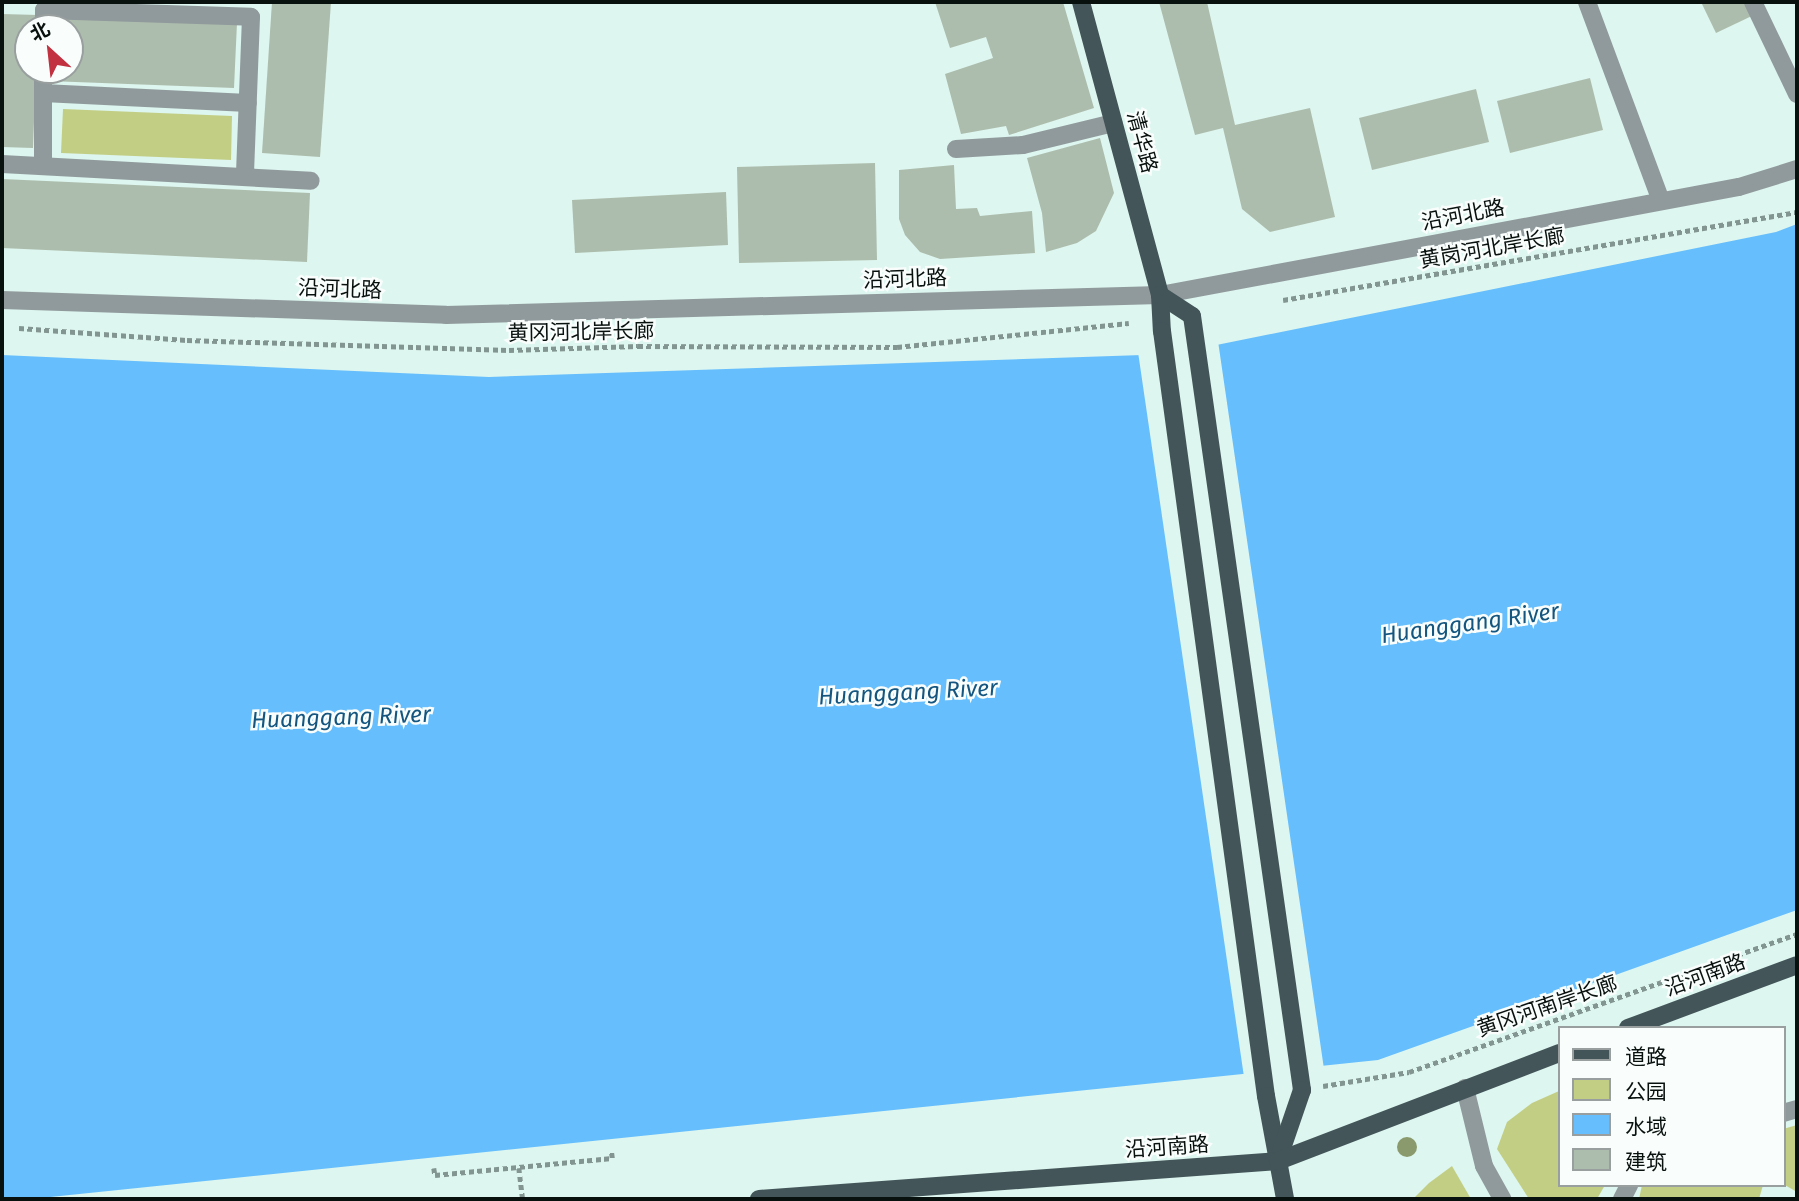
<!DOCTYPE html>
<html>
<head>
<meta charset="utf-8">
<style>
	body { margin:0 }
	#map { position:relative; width:1799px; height:1201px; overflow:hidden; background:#ddf6ef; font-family:"Fira Sans","Noto Sans SC",sans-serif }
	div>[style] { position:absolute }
	.green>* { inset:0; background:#c3ce85 }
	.water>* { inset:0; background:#66befd }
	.pier>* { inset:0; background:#ddf6ef }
	.building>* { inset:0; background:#adbdad }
	.path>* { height:4.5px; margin-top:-2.25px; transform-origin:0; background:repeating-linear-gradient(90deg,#839590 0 5px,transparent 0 8.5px) }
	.minor>* { height:18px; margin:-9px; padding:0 9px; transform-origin:9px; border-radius:9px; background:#909a9c }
	.major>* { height:18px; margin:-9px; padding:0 9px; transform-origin:9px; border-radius:9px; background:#435559 }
	.trees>* { width:20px; height:20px; margin:-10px; border-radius:50%; background:#8b9a6c }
	span { translate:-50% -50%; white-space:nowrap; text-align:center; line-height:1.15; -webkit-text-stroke:5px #f9fefd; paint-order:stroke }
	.street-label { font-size:21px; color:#09110f }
	.water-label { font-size:23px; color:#14567f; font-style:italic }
	.frame { position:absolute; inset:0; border:4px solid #09110f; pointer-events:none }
	.legend { position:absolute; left:1558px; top:1026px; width:228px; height:161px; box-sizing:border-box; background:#f9fefd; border:2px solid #999f9e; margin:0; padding:9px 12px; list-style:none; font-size:21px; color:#09110f }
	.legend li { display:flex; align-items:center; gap:14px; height:35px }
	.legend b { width:35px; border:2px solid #999f9e }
	.north { position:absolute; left:14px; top:14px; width:70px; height:70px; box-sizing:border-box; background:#f9fefd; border:2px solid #999f9e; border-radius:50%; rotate:333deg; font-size:19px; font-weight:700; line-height:28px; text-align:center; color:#09110f }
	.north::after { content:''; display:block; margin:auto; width:24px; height:32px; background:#c13140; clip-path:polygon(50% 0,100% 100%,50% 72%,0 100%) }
</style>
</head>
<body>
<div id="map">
	<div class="green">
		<div style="clip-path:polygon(63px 109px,232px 116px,231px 160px,61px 153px)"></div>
		<div style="clip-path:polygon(1559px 1091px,1559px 1185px,1605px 1185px,1597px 1199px,1529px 1199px,1497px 1149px,1507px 1122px,1532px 1103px)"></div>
		<div style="clip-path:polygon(1797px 1125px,1797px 1192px,1783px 1184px,1783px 1129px)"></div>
		<div style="clip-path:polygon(1452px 1166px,1471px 1199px,1413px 1199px,1429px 1183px)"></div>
		<div style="clip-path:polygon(1642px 1185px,1763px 1185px,1759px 1199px,1639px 1199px)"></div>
	</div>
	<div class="water">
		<div style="clip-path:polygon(1797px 224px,1797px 910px,1378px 1060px,31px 1199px,2px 1199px,2px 355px,489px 377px,1172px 354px,1776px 232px)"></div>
	</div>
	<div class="pier">
		<div style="clip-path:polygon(1218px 341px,1324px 1069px,1244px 1077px,1138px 352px,1171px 351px)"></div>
	</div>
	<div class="building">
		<div style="clip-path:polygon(272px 2px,331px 2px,320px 157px,262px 153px)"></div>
		<div style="clip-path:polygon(935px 2px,1063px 2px,1094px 108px,1009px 135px,1006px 126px,961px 134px,945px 74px,993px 58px,986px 37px,950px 48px)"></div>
		<div style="clip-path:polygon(1159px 2px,1207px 2px,1235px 125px,1310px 108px,1335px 217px,1270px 232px,1242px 209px,1223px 128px,1195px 135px)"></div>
		<div style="clip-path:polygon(1701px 2px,1750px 2px,1756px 14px,1716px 33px)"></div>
		<div style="clip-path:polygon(2px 14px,38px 15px,38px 28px,28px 28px,28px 70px,36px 70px,33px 148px,2px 147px)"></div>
		<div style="clip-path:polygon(51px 16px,237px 23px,234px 88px,49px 81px,49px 70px,70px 70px,70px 28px,51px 28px)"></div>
		<div style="clip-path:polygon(1590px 78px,1603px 130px,1510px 153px,1497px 101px)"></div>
		<div style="clip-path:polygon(1476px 89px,1489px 142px,1372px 170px,1359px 118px)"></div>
		<div style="clip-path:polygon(1100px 138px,1114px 193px,1096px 231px,1077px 243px,1046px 252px,1042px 213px,1027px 158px)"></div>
		<div style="clip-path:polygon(875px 163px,877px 260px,739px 263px,737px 167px)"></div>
		<div style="clip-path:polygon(954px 165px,956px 209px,977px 208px,980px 216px,1032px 211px,1035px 253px,940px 259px,920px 252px,905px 235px,899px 219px,899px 170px)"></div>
		<div style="clip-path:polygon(2px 179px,310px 193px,307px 262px,2px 248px)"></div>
		<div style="clip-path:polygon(726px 192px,728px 245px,575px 253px,572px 200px)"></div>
	</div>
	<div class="path">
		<div style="left:1283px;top:300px;width:521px;rotate:-9.72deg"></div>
		<div style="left:19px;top:328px;width:168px;rotate:4.1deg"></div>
		<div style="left:187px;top:340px;width:322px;rotate:1.8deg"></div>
		<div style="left:509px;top:350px;width:129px;rotate:-1.8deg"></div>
		<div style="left:638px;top:346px;width:259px;rotate:0.2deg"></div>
		<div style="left:897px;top:347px;width:233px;rotate:-5.9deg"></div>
		<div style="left:1323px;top:1086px;width:87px;rotate:-9.2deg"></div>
		<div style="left:1409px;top:1072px;width:412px;rotate:-19.6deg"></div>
		<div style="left:434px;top:1168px;width:7px;rotate:82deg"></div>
		<div style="left:435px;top:1175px;width:178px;rotate:-5.5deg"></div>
		<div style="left:612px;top:1158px;width:8px;rotate:-97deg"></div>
		<div style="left:519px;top:1168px;width:31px;rotate:83deg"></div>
	</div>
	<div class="minor">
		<div style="left:1587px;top:2px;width:212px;rotate:69.6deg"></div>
		<div style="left:1753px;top:2px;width:102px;rotate:64.4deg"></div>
		<div style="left:44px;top:28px;width:18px;rotate:-90deg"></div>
		<div style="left:44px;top:10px;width:207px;rotate:1.9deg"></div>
		<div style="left:251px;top:17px;width:159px;rotate:92.2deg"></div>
		<div style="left:43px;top:70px;width:96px;rotate:90deg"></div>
		<div style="left:43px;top:93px;width:205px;rotate:2.8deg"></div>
		<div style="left:956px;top:149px;width:67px;rotate:-3.4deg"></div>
		<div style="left:1023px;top:145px;width:93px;rotate:-13.7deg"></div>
		<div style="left:2px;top:164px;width:309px;rotate:3.1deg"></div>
		<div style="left:2px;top:300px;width:444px;rotate:1.9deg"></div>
		<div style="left:446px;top:315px;width:714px;rotate:-1.6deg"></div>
		<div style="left:1160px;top:295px;width:589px;rotate:-10.57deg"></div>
		<div style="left:1739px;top:187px;width:61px;rotate:-17.2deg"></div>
		<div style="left:1465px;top:1088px;width:80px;rotate:76.3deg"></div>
		<div style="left:1484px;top:1166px;width:38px;rotate:61deg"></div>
		<div style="left:1783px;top:1113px;width:15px;rotate:-16deg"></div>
		<div style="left:1622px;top:1199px;width:16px;rotate:-63deg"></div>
	</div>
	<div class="major">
		<div style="left:1081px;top:2px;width:303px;rotate:74.9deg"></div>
		<div style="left:1160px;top:295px;width:36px;rotate:87deg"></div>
		<div style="left:1162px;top:331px;width:772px;rotate:82.26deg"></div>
		<div style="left:1266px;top:1096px;width:105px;rotate:79.5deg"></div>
		<div style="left:1160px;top:295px;width:38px;rotate:33deg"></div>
		<div style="left:1192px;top:316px;width:782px;rotate:81.91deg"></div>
		<div style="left:1302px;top:1090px;width:71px;rotate:108.9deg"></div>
		<div style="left:1628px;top:1028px;width:180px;rotate:-20.4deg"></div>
		<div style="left:759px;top:1199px;width:520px;rotate:-4.19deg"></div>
		<div style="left:1278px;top:1161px;width:301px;rotate:-21deg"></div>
	</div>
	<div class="trees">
		<div style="left:1407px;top:1147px"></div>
	</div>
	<div class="street-label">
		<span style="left:1142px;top:142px;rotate:75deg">清华路</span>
		<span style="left:1463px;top:215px;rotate:-11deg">沿河北路</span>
		<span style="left:1492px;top:248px;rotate:-10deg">黄岗河北岸长廊</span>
		<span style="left:905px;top:279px;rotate:-2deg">沿河北路</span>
		<span style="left:340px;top:289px;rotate:2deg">沿河北路</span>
		<span style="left:581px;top:332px;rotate:-1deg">黄冈河北岸长廊</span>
		<span style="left:1705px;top:975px;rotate:-20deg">沿河南路</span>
		<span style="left:1547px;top:1006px;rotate:-19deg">黄冈河南岸长廊</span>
		<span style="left:1167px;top:1147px;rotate:-4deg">沿河南路</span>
	</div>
	<div class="water-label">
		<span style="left:1470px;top:623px;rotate:-8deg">Huanggang River</span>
		<span style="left:908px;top:692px;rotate:-3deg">Huanggang River</span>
		<span style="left:341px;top:717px;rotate:-2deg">Huanggang River</span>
	</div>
	<div class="frame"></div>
	<ul class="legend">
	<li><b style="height:9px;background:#435559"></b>道路</li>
	<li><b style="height:19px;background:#c3ce85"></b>公园</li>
	<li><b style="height:19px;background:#66befd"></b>水域</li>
	<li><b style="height:19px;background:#adbdad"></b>建筑</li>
	</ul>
	<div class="north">北</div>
</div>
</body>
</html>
